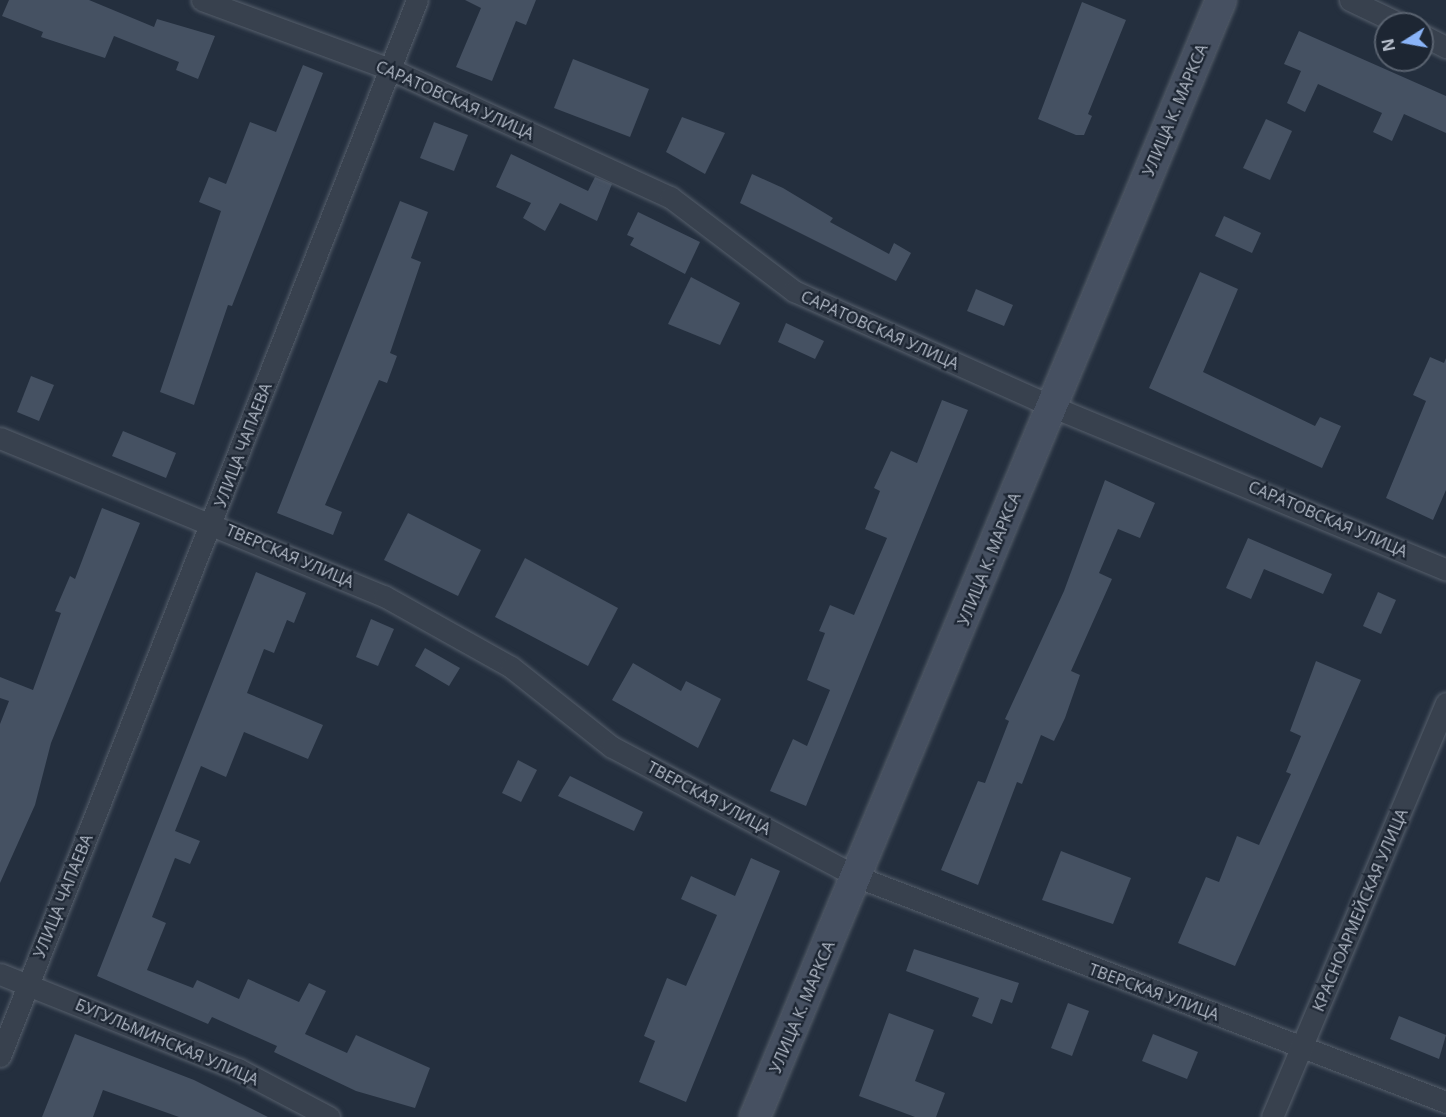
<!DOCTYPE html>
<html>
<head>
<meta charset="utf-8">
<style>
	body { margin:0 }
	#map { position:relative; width:1446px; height:1117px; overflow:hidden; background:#242f3e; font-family:"Open Sans",sans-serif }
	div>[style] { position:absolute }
	.building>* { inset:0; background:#455162 }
	.roads { filter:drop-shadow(0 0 2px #565f6c) drop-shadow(0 0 2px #565f6c) }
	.minor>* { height:21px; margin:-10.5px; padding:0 10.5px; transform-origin:10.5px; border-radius:10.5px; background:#38414e }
	.secondary>* { height:30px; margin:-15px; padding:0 15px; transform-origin:15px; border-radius:15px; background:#465061 }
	span { translate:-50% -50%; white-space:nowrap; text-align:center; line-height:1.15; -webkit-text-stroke:4.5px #1d2633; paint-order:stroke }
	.street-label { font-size:16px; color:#b4bcc9 }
	.north { position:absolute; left:1374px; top:12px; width:60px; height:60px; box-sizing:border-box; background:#1d2633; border:2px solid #59626f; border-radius:50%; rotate:259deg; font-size:16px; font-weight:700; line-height:24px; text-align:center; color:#b4bcc9 }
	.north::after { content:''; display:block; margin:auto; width:21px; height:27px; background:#8ab4f8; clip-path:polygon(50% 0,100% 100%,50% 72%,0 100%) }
</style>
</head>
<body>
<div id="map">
	<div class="building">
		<div style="clip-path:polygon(9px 0,89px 0,154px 27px,157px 19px,215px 36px,198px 79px,176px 70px,179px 62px,114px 36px,105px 58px,41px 37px,43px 32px,2px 16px)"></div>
		<div style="clip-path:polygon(536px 0,526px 25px,516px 21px,492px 81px,456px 67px,481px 8px,465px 0)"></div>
		<div style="clip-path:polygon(1082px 2px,1126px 20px,1088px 114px,1092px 116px,1084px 135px,1076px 135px,1038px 119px)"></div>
		<div style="clip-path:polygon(1299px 31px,1446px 96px,1446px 133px,1404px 114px,1392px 141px,1373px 132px,1382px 113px,1318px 84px,1305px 112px,1287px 103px,1301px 71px,1284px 64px)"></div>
		<div style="clip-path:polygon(573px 59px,649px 89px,630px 137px,554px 108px)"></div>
		<div style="clip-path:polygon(303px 65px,323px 73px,232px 306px,228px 305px,194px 405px,160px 392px,221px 211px,199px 202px,209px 177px,226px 184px,250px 122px,276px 132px)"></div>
		<div style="clip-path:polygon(682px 117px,725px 133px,705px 174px,666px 152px)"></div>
		<div style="clip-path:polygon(1266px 119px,1292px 131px,1270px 180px,1243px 168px)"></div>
		<div style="clip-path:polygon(434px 122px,468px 135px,454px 171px,420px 158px)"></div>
		<div style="clip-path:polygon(511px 154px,588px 191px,595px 177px,612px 184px,597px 221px,560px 203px,545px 231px,523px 218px,531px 203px,496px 187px)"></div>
		<div style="clip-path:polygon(752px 174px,783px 188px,833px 218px,830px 222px,889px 254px,894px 243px,911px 253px,896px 281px,740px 203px)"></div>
		<div style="clip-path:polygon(400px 201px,428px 212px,411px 258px,421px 262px,390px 353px,397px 356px,387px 383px,379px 380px,325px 505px,342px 512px,333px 535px,277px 513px)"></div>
		<div style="clip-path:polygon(638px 212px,700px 242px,685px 274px,630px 245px,634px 238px,627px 235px)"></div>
		<div style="clip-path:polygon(1224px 216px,1261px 233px,1252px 253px,1215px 236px)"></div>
		<div style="clip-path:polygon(1200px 272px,1238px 289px,1203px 372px,1315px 426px,1320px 417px,1341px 426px,1322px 468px,1149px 388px)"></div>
		<div style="clip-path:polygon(691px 277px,740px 303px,720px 345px,668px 324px)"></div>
		<div style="clip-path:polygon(976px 289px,1013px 305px,1004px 326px,967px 311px)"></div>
		<div style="clip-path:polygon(786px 323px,824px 341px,815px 359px,778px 342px)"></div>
		<div style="clip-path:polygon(1430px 357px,1444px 363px,1446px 358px,1446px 490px,1433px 520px,1386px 498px,1426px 401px,1413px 395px)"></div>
		<div style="clip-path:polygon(31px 376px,54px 385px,39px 421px,17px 412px)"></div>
		<div style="clip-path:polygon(942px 400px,968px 410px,806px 806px,770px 791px,793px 739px,807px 746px,830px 690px,807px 680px,825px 633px,819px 631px,830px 605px,854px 615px,887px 538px,865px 529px,880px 491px,874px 488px,891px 451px,917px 463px)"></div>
		<div style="clip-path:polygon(123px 431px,176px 453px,166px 478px,112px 456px)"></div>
		<div style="clip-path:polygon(1105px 480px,1155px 503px,1140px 538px,1118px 529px,1099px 573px,1112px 579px,1071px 671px,1080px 675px,1065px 718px,1054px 741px,1041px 735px,1022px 784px,1017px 782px,978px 885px,941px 870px,978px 781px,985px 783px,1009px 721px,1005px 719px,1064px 591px)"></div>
		<div style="clip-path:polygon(102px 508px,140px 523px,51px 743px,35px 805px,0 883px,0 724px,9px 701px,0 698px,0 677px,33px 690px,61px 613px,55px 611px,70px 576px,75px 579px)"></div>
		<div style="clip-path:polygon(408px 513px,481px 550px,458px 596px,384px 560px)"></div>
		<div style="clip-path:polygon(1248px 538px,1332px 574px,1323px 594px,1264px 569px,1251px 599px,1226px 588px)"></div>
		<div style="clip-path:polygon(525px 558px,618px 608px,588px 666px,495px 617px)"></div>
		<div style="clip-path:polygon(256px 572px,306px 593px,294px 623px,287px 620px,274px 653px,264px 649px,247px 693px,323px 725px,308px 759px,244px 732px,226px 777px,201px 766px,175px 831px,200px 841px,190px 864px,175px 858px,152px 917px,166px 923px,147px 970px,193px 988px,197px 980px,239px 999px,248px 979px,299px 1002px,309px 983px,326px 991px,305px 1034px,347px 1053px,356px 1035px,430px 1068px,415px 1108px,356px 1091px,274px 1052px,277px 1046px,212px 1017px,208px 1024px,97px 976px)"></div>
		<div style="clip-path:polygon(1378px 592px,1396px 600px,1381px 634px,1363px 626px)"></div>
		<div style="clip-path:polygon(371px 619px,394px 629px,378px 666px,356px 657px)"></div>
		<div style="clip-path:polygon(425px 648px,460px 668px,449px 686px,415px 666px)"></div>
		<div style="clip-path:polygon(1316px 661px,1361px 680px,1235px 966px,1178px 943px,1206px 877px,1219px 882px,1237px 836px,1259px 845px,1291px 774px,1286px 772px,1301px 736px,1290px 731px)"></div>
		<div style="clip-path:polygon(633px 663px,681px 691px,686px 681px,721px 699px,698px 748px,612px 700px)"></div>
		<div style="clip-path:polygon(518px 760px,537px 770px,521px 802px,502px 793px)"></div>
		<div style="clip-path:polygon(570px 776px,643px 812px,634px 831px,558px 796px)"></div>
		<div style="clip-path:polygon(1061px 851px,1131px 878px,1113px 924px,1042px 900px)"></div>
		<div style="clip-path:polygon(751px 858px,780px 871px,686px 1102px,639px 1082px,655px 1041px,644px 1036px,667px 978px,686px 986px,717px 915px,681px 899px,691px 876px,735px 896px)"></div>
		<div style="clip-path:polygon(914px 949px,1019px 983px,1012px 1003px,1001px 999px,992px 1024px,972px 1016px,979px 998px,906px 971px)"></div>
		<div style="clip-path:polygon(1068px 1003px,1089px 1011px,1072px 1056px,1051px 1048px)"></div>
		<div style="clip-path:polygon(889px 1013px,934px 1030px,915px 1081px,945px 1093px,936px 1117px,915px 1117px,859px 1096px)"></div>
		<div style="clip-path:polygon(1399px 1016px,1446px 1035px,1439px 1059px,1390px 1039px)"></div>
		<div style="clip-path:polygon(75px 1034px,194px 1080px,268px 1117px,179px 1117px,103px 1090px,93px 1117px,42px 1117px)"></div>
		<div style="clip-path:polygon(1153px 1034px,1198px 1052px,1187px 1079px,1142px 1061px)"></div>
	</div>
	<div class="roads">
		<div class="minor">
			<div style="left:202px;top:0;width:200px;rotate:20.2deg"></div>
			<div style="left:390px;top:69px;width:308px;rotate:24.6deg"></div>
			<div style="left:670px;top:197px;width:156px;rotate:37.2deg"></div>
			<div style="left:794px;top:291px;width:282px;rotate:24.1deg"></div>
			<div style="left:1051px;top:406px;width:428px;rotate:22.5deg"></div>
			<div style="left:1350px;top:0;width:55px;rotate:25.6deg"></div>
			<div style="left:1422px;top:35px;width:27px;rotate:27deg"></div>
			<div style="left:0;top:438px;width:415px;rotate:22.4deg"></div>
			<div style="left:384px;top:596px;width:145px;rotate:29.2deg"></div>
			<div style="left:511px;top:667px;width:129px;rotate:38.4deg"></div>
			<div style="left:612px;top:747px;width:278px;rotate:27.9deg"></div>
			<div style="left:858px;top:877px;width:630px;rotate:20.94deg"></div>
			<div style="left:0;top:974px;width:256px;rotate:21.8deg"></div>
			<div style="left:238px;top:1069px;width:103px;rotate:27.8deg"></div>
			<div style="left:0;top:1056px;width:1135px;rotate:-68.45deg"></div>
			<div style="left:1272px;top:1117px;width:449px;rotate:-67.2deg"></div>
		</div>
		<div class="secondary">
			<div style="left:755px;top:1117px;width:1210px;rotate:-67.35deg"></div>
		</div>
	</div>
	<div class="street-label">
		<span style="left:455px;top:100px;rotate:24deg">САРАТОВСКАЯ УЛИЦА</span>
		<span style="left:1175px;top:110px;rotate:-67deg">УЛИЦА К. МАРКСА</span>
		<span style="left:880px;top:330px;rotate:24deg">САРАТОВСКАЯ УЛИЦА</span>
		<span style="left:243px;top:445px;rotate:-69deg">УЛИЦА ЧАПАЕВА</span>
		<span style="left:1328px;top:519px;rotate:23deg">САРАТОВСКАЯ УЛИЦА</span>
		<span style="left:290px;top:556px;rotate:23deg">ТВЕРСКАЯ УЛИЦА</span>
		<span style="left:989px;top:559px;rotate:-68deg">УЛИЦА К. МАРКСА</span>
		<span style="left:709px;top:798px;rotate:28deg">ТВЕРСКАЯ УЛИЦА</span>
		<span style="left:63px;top:896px;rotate:-68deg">УЛИЦА ЧАПАЕВА</span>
		<span style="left:1360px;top:910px;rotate:-67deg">КРАСНОАРМЕЙСКАЯ УЛИЦА</span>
		<span style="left:1154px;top:992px;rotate:20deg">ТВЕРСКАЯ УЛИЦА</span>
		<span style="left:802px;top:1007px;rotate:-67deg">УЛИЦА К. МАРКСА</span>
		<span style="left:167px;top:1042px;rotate:23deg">БУГУЛЬМИНСКАЯ УЛИЦА</span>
	</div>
	<div class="north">N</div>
</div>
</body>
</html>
